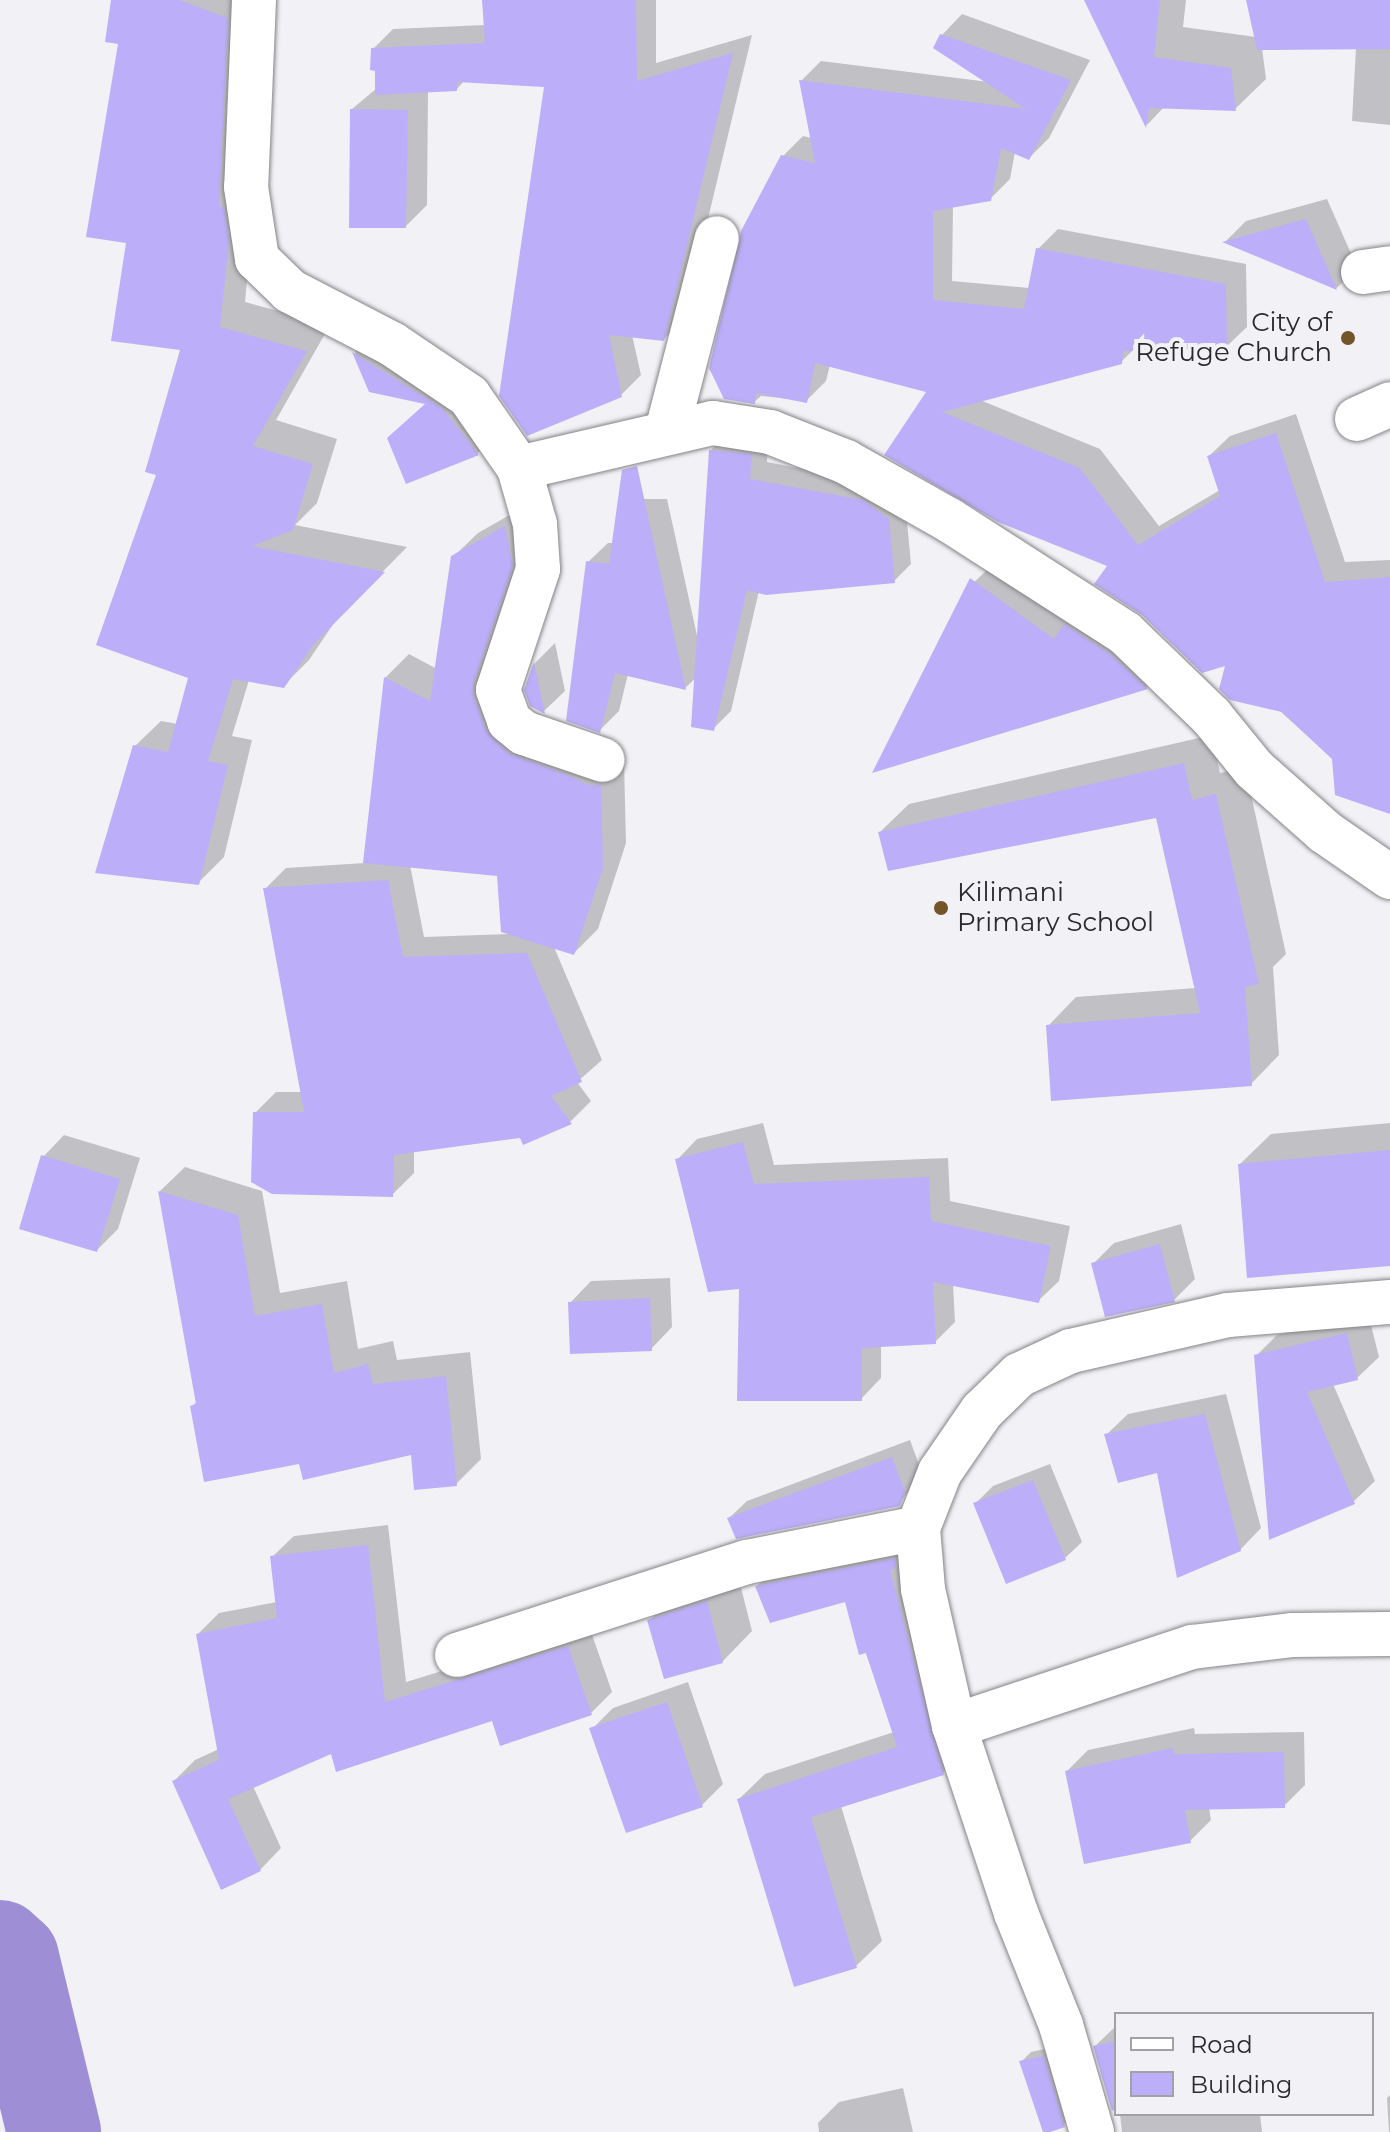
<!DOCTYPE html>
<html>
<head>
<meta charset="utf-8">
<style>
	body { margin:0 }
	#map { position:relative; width:1390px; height:2132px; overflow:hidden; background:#f2f1f6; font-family:Montserrat,sans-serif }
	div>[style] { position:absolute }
	.shadow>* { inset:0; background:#0003 }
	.river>* { height:94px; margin:-47px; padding:0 47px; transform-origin:47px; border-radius:47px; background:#9d8ed6 }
	.building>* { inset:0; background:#bdaef9 }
	.roads { filter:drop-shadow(0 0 2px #848488) drop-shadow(0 0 2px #848488) }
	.minor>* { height:44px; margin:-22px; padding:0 22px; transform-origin:22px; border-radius:22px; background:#fff }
	.dots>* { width:22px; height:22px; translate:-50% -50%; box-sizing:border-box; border:4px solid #f2f1f6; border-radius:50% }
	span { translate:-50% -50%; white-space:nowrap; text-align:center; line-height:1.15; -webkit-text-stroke:8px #f2f1f6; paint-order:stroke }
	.poi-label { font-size:26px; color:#2b2a2c }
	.right { translate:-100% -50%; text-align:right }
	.left { translate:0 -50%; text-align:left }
	.legend { position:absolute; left:1114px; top:2012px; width:260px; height:104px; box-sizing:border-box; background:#f2f1f6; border:2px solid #a2a1a5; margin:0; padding:10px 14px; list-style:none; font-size:24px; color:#2b2a2c }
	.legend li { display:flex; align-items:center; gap:16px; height:40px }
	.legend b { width:40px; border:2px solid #a2a1a5 }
</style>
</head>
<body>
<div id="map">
	<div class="shadow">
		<div style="clip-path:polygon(113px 0,252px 0,253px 213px,245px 302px,330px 325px,276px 420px,337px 439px,317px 503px,295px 525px,407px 547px,338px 617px,309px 660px,283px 686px,249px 680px,232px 736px,252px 740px,224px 857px,198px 883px,135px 746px,161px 721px,178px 724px,191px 677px,159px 474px,182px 349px,128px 241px,121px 42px)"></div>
		<div style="clip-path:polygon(484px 0,656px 0,656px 63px,752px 35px,684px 319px,664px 339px,632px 335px,641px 375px,621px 395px,546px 86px,465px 80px,456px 90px,428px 91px,427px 205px,406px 226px,352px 109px,377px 88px,373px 49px,393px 29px,485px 25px)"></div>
		<div style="clip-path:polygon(1087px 0,1186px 0,1183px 27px,1256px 37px,1248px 0,1390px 0,1390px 125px,1352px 121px,1356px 48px,1262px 48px,1266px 79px,1235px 109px,1165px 106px,1147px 125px)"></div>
		<div style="clip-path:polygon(962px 14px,1090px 60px,1049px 138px,1029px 158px,1015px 152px,1010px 179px,990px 199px,953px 206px,952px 281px,1030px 288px,1038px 249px,1058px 229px,1246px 264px,1247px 327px,1226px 347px,1134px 349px,1121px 362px,980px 400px,1100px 449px,1159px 526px,1220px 490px,1209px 456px,1230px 436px,1296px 414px,1345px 562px,1390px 560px,1390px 811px,1227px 663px,1143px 613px,1110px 565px,999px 520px,929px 391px,830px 365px,826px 381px,806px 401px,761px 396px,754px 402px,783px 156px,803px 136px,812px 138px,801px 81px,821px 61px,989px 82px,942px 35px)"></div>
		<div style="clip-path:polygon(1327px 199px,1357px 267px,1337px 288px,1226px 241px,1246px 221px)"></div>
		<div style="clip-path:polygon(373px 334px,497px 434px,478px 453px,407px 482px,428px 403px,370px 391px,355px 352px)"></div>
		<div style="clip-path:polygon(729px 433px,768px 438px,767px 462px,881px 484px,905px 501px,911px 564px,894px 581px,759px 591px,731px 711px,713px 729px,697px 677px,685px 688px,628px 674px,619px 711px,600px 730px,588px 562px,608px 543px,614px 543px,637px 499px,667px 499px,698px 640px,711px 450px)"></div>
		<div style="clip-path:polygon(evenodd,529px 504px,509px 705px,624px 762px,626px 843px,598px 929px,574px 953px,554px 947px,602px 1060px,577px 1082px,591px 1101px,570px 1122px,524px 1143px,521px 1136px,414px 1150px,414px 1173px,392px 1195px,255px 1113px,276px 1092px,303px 1092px,265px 889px,286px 868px,365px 863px,385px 678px,409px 654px,437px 669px,453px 557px,478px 533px,529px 504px,410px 865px,498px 874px,509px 934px,424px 937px,410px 865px)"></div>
		<div style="clip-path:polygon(989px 568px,1167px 667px,1146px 688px,876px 770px,967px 589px)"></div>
		<div style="clip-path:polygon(555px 643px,565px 691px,544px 711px,527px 690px,535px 663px)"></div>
		<div style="clip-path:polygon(1212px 735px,1220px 773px,1245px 767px,1286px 954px,1273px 967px,1279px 1055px,1251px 1084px,1048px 1026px,1076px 997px,1196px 988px,1157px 816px,880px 832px,909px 804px)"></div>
		<div style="clip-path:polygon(763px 1123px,774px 1165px,948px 1158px,950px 1201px,1070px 1226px,1059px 1281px,1038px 1301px,953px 1284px,955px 1322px,935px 1342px,881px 1345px,881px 1378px,861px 1399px,741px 1287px,677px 1160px,697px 1139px)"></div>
		<div style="clip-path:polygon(1390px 1123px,1390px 1264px,1240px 1164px,1271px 1134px)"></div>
		<div style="clip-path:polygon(64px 1135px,140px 1158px,118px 1229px,97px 1250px,43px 1157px)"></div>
		<div style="clip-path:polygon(185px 1167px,262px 1191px,280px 1293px,347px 1281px,358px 1349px,393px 1341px,397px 1360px,470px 1352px,481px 1459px,456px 1484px,413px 1453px,301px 1462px,192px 1406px,198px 1401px,160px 1191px)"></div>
		<div style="clip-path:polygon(1181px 1224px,1195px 1279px,1174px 1300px,1093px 1264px,1114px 1243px)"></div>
		<div style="clip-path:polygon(670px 1278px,672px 1327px,651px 1349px,570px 1303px,591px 1281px)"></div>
		<div style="clip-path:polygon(1368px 1313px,1379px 1357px,1357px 1378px,1333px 1384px,1375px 1481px,1353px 1502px,1256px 1356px,1277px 1335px)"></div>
		<div style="clip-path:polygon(1226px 1394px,1261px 1528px,1240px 1550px,1159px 1470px,1106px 1435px,1128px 1414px)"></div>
		<div style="clip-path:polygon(910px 1440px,922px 1473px,899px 1504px,729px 1518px,747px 1501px)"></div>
		<div style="clip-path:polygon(1050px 1464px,1082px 1542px,1064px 1559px,976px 1503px,993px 1486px)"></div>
		<div style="clip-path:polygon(388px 1525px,406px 1682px,589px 1626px,612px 1692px,591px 1713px,493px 1719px,332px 1752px,253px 1786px,281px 1848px,260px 1870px,174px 1781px,195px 1760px,219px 1749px,198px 1634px,219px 1613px,277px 1602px,272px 1557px,294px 1536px)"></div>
		<div style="clip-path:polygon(920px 1534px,968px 1747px,943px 1773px,841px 1806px,882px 1941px,856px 1966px,739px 1799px,765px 1774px,894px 1732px,847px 1600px,757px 1586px,783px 1561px)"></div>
		<div style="clip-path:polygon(737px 1572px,752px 1631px,722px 1662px,649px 1621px,680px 1590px)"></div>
		<div style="clip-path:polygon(688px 1682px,723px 1784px,702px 1805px,592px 1729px,613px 1708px)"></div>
		<div style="clip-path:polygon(1194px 1728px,1195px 1734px,1304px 1732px,1305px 1785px,1284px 1806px,1209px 1808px,1211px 1820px,1190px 1841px,1067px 1771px,1088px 1750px)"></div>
		<div style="clip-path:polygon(1115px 2027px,1116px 2027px,1116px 2107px,1095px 2046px)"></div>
		<div style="clip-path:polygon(1054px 2047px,1074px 2115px,1063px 2125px,1021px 2062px,1031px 2052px)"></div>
		<div style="clip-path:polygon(903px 2088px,913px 2132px,819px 2132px,818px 2123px,839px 2102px)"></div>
		<div style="clip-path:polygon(1390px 2095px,1390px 2132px,1389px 2132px,1387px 2098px)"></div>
		<div style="clip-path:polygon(1120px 2114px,1260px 2114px,1262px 2132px,1122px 2132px)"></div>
	</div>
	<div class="river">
		<div style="left:0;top:1947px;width:16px;rotate:43deg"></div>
		<div style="left:12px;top:1958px;width:179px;rotate:76.4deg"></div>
	</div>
	<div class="building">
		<div style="clip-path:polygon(111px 0,179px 0,228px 18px,219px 206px,224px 208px,229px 240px,220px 327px,307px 351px,253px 446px,313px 464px,293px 530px,252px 546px,385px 572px,313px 645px,284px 688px,233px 679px,208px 761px,228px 765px,199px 885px,95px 873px,133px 745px,168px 752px,188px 678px,96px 645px,156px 475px,145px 472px,180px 350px,111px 341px,126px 243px,86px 237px,118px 44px,105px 42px)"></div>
		<div style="clip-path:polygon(482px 0,636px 0,637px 81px,733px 53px,664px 341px,609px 335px,622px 397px,527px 436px,499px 396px,544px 87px,457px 82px,457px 91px,375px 95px,375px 71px,370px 70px,371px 48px,485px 43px)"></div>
		<div style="clip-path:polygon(1084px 0,1160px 0,1154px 57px,1231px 68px,1236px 111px,1149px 108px,1146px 128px)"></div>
		<div style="clip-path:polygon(1246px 0,1390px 0,1390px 49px,1257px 50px)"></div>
		<div style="clip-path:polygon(940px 34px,1071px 80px,1029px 160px,1001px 148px,991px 201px,933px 211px,933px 300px,1024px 309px,1036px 248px,1226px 284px,1227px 349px,1123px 351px,1122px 364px,942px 412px,1080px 468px,1138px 545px,1220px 496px,1207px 456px,1276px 433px,1325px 582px,1390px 577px,1390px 814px,1335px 795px,1332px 759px,1282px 712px,1230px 700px,1219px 689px,1225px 666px,1202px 673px,1142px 615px,1094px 584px,1107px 566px,998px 522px,884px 455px,926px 392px,815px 363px,807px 403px,756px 393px,755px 404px,724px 399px,709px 368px,741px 231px,781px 155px,815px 163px,799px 80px,1026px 109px,933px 48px)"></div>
		<div style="clip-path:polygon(350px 109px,408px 110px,406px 228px,349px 228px)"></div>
		<div style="clip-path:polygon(1306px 219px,1337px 290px,1222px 242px)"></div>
		<div style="clip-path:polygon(352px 352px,442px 408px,479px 455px,406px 484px,387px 438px,425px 404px,369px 392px)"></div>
		<div style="clip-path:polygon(709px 450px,752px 454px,750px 479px,863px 500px,889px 519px,895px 583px,766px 595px,747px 590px,714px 731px,691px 727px)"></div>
		<div style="clip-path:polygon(637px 466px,686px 690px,615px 673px,600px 733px,566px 721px,586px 561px,609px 564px,622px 470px)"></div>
		<div style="clip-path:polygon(505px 526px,513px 566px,474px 682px,474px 697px,486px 730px,508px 753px,557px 771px,558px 778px,559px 771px,588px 785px,601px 785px,603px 868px,574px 955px,501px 932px,497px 876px,363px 863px,384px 677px,430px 701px,451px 556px)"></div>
		<div style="clip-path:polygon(970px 578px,1054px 639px,1064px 624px,1109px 653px,1148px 689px,872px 773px)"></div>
		<div style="clip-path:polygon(534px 662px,545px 714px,530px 706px,524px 690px)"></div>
		<div style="clip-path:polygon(1184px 763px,1192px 800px,1216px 794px,1259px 984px,1245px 987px,1252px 1086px,1051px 1101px,1046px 1025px,1200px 1013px,1156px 818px,888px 871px,878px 832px)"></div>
		<div style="clip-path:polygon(388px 880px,403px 957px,527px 953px,582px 1082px,551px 1096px,572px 1124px,523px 1145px,520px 1138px,394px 1155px,393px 1197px,272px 1194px,251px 1182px,253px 1112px,304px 1112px,263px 888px)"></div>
		<div style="clip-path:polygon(743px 1142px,754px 1184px,929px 1177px,931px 1221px,1051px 1246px,1039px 1303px,933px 1282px,936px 1344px,862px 1348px,862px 1401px,737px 1401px,739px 1289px,708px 1292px,675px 1159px)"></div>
		<div style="clip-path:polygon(1390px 1150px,1390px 1266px,1247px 1278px,1238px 1164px)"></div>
		<div style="clip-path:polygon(41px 1155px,120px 1179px,97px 1252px,19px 1229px)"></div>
		<div style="clip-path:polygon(158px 1191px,238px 1215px,255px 1316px,322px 1304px,334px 1373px,368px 1364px,373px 1384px,446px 1376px,457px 1486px,414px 1490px,411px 1455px,303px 1480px,299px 1464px,204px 1482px,190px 1406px,196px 1404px)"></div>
		<div style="clip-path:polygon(1160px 1244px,1175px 1302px,1105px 1317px,1091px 1263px)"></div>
		<div style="clip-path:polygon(650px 1298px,652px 1351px,570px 1354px,568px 1302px)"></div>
		<div style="clip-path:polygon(1347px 1333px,1358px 1380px,1307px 1392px,1355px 1504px,1269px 1540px,1254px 1355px)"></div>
		<div style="clip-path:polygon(1205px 1414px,1241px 1551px,1177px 1578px,1157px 1473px,1118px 1483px,1104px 1434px)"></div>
		<div style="clip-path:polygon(892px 1457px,905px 1492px,900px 1506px,736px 1539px,727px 1518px)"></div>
		<div style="clip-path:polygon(1033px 1480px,1066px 1560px,1006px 1584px,973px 1503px)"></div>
		<div style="clip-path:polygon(368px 1545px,385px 1702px,568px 1646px,592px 1715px,500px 1746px,492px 1721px,336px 1772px,331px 1754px,228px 1799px,261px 1871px,221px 1890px,172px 1781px,219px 1760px,196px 1634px,277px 1618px,270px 1556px)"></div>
		<div style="clip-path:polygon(895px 1558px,896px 1568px,890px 1570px,944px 1775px,811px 1817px,857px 1968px,794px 1987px,737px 1799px,897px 1747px,866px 1653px,859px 1655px,845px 1602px,770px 1623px,755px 1586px)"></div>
		<div style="clip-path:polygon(707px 1601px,723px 1663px,664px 1679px,647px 1620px)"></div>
		<div style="clip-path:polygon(667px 1702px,703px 1807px,626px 1833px,589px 1728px)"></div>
		<div style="clip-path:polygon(1173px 1748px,1174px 1754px,1284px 1752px,1285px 1808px,1185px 1810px,1191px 1843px,1084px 1864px,1065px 1771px)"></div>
		<div style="clip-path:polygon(1116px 2041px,1116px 2109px,1112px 2111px,1093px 2046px)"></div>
		<div style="clip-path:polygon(1044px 2056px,1065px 2127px,1050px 2132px,1043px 2132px,1019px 2061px)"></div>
	</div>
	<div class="roads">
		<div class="minor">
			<div style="left:254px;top:0;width:187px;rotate:92.4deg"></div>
			<div style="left:246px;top:187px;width:73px;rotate:81.3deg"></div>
			<div style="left:257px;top:259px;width:46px;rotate:44.1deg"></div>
			<div style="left:290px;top:291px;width:115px;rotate:27.5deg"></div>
			<div style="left:392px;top:344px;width:93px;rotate:34deg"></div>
			<div style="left:469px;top:396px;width:88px;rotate:55.2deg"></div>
			<div style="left:519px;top:468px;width:58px;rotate:74.1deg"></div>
			<div style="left:535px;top:524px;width:45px;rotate:86.2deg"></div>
			<div style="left:538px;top:569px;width:127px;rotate:108.3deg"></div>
			<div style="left:498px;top:690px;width:33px;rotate:70deg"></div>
			<div style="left:509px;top:721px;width:19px;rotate:39deg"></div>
			<div style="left:524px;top:733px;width:83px;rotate:18.9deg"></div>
			<div style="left:1363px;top:272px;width:27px;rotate:-8deg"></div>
			<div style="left:1357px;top:419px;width:36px;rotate:-24deg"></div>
			<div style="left:667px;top:431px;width:199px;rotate:-75.5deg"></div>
			<div style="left:519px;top:468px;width:199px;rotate:-13.1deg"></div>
			<div style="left:713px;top:423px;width:58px;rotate:9deg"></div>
			<div style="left:770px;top:432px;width:82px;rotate:21.5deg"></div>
			<div style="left:846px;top:462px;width:118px;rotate:29.4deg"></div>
			<div style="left:949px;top:520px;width:209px;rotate:32.7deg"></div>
			<div style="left:1125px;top:633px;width:120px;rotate:44deg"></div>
			<div style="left:1211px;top:716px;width:68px;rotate:50.9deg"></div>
			<div style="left:1254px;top:769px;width:95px;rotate:41.6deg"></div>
			<div style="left:1325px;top:832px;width:79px;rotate:34.7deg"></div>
			<div style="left:457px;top:1655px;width:305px;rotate:-17.8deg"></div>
			<div style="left:747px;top:1562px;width:174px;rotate:-11.2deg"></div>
			<div style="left:954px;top:1726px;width:251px;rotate:-18.4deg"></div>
			<div style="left:1192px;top:1647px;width:102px;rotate:-6.8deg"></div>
			<div style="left:1293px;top:1635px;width:97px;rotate:-0.6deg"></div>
			<div style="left:1092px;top:2132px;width:111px;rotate:-106.2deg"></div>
			<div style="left:1061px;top:2025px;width:121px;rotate:-111.9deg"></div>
			<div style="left:1016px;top:1913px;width:197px;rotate:-108.3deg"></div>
			<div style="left:954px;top:1726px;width:140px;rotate:-102.8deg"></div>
			<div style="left:923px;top:1589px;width:61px;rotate:-94.7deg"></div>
			<div style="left:918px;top:1528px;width:60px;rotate:-68.6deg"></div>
			<div style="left:940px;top:1472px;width:74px;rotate:-55.5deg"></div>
			<div style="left:982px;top:1411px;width:52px;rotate:-44.2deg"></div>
			<div style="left:1019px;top:1375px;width:57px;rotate:-24.8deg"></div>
			<div style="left:1071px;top:1351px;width:161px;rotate:-12.9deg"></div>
			<div style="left:1228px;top:1315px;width:163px;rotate:-4.6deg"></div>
		</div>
	</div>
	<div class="dots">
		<div style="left:1348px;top:338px;background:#725529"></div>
		<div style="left:941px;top:908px;background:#725529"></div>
	</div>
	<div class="poi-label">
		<span class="right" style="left:1332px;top:338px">City of<br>Refuge Church</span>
		<span class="left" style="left:957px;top:908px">Kilimani<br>Primary School</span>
	</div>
	<ul class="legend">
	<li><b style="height:10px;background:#fff"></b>Road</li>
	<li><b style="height:22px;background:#bdaef9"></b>Building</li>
	</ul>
</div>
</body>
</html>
